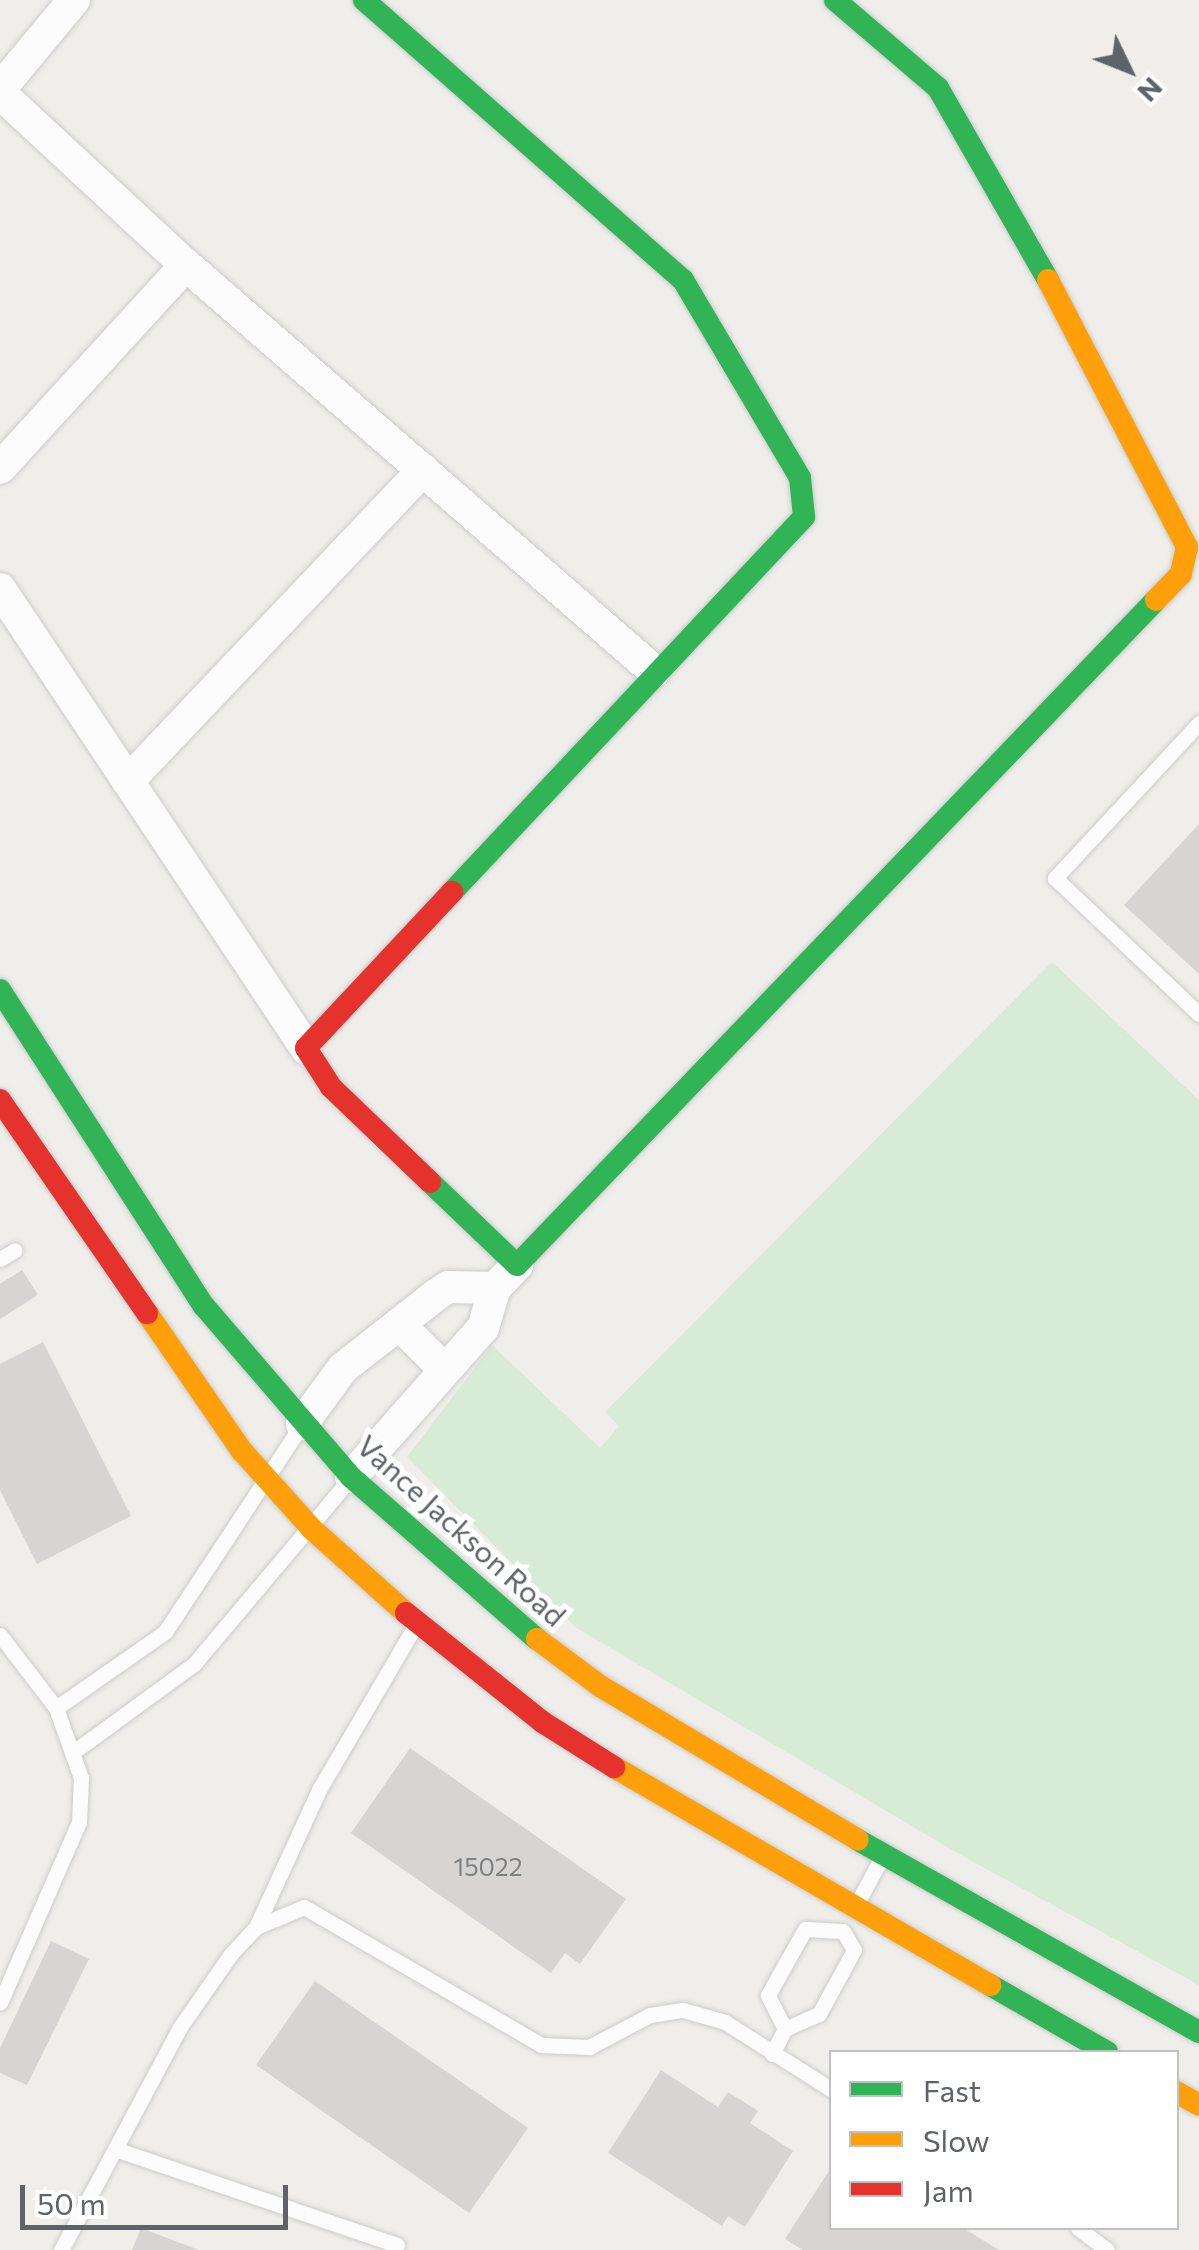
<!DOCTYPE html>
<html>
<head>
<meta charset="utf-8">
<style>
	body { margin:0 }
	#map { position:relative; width:1199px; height:2250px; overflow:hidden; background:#efeeea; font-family:Commissioner,sans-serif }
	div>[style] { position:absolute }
	.green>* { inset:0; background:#d8ebd6 }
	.building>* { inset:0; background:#d6d5d3 }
	.roads { filter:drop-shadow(0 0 2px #cbcccc) drop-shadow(0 0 2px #cbcccc) }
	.lane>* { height:15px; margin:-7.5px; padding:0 7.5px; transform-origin:7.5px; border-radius:7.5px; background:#fdfcfc }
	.street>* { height:32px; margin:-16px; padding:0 16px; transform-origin:16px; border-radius:16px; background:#fdfcfc }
	.fast>* { height:22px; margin:-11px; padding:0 11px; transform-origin:11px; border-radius:11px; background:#30b455 }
	.slow>* { height:22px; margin:-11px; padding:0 11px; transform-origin:11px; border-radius:11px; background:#ff9f0a }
	.jam>* { height:22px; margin:-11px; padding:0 11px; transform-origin:11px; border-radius:11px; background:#e5322d }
	span { translate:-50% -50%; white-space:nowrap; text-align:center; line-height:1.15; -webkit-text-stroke:10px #fff; paint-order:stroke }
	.number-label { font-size:25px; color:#7e8184 }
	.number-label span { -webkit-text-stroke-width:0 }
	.street-label { font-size:30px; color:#5f6368 }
	.legend { position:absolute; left:829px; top:2050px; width:350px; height:180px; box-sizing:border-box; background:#fff; border:2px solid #bfc1c3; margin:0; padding:12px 18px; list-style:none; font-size:30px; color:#5f6368 }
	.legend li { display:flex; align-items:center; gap:20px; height:50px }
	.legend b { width:50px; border:2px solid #bfc1c3 }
	.north { position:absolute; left:1079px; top:20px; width:100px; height:100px; -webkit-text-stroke:8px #fff; paint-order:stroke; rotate:133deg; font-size:28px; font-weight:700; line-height:40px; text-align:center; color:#5f6368 }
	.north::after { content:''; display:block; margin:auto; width:35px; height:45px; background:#5f6368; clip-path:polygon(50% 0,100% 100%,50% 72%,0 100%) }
	.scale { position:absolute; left:20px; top:2185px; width:268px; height:45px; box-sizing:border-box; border:5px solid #5f6368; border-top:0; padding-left:12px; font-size:30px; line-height:35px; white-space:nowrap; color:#5f6368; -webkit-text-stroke:8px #fff; paint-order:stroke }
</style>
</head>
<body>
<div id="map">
	<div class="green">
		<div style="clip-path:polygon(1052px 962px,1199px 1100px,1199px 1985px,959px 1854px,575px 1627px,407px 1457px,492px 1345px,600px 1448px,619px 1426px,605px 1412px)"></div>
	</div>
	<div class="building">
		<div style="clip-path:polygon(1199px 824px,1199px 974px,1124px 905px)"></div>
		<div style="clip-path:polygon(22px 1270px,38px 1295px,0 1319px,0 1284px)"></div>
		<div style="clip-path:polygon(43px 1342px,131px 1516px,37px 1564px,0 1490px,0 1364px)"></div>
		<div style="clip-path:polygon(410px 1748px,626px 1899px,580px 1964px,565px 1953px,551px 1973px,351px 1833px)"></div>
		<div style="clip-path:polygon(51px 1941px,89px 1959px,27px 2085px,0 2073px,0 2048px)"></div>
		<div style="clip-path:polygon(315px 1981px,528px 2128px,469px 2213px,256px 2065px)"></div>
		<div style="clip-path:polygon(661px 2070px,718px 2107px,728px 2092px,758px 2111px,750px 2123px,793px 2151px,745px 2227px,728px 2216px,722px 2226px,608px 2153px)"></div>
		<div style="clip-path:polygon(832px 2166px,832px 2228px,963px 2228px,999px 2250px,803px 2250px,785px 2239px)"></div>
		<div style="clip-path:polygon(141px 2228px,199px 2250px,132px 2250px)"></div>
	</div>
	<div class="roads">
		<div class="lane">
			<div style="left:1199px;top:723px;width:212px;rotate:132.9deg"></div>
			<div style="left:1055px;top:878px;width:198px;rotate:43.4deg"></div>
			<div style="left:0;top:1259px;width:17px;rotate:-31deg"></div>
			<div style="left:0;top:1635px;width:92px;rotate:52.5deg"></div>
			<div style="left:56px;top:1708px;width:74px;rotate:70.3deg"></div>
			<div style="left:81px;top:1778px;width:44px;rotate:92.6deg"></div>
			<div style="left:79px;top:1822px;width:197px;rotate:113.6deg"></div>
			<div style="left:56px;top:1708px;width:133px;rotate:-34.9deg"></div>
			<div style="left:165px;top:1632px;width:245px;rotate:-56.6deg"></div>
			<div style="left:76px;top:1750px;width:146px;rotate:-36.1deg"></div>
			<div style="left:194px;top:1664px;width:241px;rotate:-49.9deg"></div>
			<div style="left:856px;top:1905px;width:52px;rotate:-61.5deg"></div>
			<div style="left:256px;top:1927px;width:153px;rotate:-65.3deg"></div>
			<div style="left:320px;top:1788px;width:188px;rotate:-59.6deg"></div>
			<div style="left:785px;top:2029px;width:38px;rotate:-117deg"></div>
			<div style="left:768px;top:1995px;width:76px;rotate:-60.7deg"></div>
			<div style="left:805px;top:1929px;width:38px;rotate:3deg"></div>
			<div style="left:772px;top:2054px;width:28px;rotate:-63deg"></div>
			<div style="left:785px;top:2029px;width:37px;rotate:-24deg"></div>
			<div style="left:819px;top:2014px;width:73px;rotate:-61.3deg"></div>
			<div style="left:854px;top:1950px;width:22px;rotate:-120deg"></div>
			<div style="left:115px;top:2149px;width:298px;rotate:18.8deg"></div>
			<div style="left:1078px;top:2228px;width:36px;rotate:37deg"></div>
			<div style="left:61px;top:2250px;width:253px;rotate:-61.9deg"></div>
			<div style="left:180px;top:2027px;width:89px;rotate:-55.1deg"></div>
			<div style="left:231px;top:1954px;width:37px;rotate:-47deg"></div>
			<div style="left:256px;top:1927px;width:52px;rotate:-22.6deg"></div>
			<div style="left:304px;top:1907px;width:274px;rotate:30.2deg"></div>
			<div style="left:541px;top:2045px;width:48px;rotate:2.4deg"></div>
			<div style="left:589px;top:2047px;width:69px;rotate:-27.7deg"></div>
			<div style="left:650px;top:2015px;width:33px;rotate:-9deg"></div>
			<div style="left:683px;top:2010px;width:44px;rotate:15.9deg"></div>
			<div style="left:725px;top:2022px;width:127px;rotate:32.4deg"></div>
		</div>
		<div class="street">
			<div style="left:0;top:89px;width:116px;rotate:-50.3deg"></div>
			<div style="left:0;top:93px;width:253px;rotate:42.8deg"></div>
			<div style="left:186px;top:265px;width:275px;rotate:132.5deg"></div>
			<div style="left:186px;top:265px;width:620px;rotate:40.94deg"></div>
			<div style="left:0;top:589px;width:552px;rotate:56.31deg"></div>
			<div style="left:128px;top:781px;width:429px;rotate:-46.5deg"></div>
			<div style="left:399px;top:1324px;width:64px;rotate:45deg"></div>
			<div style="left:302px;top:1424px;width:69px;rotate:-53.8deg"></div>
			<div style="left:343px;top:1368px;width:118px;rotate:-38.1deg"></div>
			<div style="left:436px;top:1295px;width:14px;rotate:-34deg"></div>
			<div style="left:448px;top:1287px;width:47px;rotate:1.2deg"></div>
			<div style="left:351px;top:1477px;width:199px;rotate:-48.5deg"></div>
			<div style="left:483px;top:1328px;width:42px;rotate:-73.3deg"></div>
			<div style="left:495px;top:1288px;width:32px;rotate:-46deg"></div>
		</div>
		<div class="fast">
			<div style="left:364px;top:0;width:424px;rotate:41.3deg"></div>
			<div style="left:683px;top:280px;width:230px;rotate:59.4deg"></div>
			<div style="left:800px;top:478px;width:39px;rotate:84deg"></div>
			<div style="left:804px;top:517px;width:514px;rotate:133.19deg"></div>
			<div style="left:835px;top:0;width:135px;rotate:40.5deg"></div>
			<div style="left:938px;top:88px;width:221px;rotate:60.2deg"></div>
			<div style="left:0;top:990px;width:376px;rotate:57.2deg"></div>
			<div style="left:204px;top:1306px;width:225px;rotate:49.3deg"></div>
			<div style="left:351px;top:1477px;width:247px;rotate:41.1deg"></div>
			<div style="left:430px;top:1182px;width:120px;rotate:43.7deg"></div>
			<div style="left:517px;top:1265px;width:922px;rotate:-46.14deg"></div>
			<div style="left:858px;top:1840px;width:391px;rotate:29.4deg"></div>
			<div style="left:990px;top:1985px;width:135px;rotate:29.8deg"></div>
		</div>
		<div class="slow">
			<div style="left:1048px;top:280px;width:301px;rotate:62.5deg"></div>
			<div style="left:1187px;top:547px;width:28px;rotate:103deg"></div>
			<div style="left:1181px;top:574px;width:36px;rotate:134deg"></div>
			<div style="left:147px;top:1313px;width:168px;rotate:55.5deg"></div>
			<div style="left:242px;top:1451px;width:105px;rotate:48.1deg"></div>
			<div style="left:312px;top:1529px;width:126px;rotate:41.8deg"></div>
			<div style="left:537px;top:1639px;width:79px;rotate:36.7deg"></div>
			<div style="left:600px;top:1686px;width:300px;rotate:30.8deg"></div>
			<div style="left:614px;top:1767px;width:435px;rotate:30.1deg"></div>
			<div style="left:1176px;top:2092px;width:26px;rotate:29deg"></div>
		</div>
		<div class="jam">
			<div style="left:0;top:1100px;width:259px;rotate:55.4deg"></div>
			<div style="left:430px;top:1182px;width:137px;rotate:-136.2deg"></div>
			<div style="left:331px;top:1087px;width:46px;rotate:-122.7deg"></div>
			<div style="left:306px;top:1048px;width:214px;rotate:-46.9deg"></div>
			<div style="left:406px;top:1613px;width:176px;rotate:38.6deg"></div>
			<div style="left:544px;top:1723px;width:83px;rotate:32.2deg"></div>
		</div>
	</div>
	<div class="number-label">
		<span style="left:488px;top:1866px">15022</span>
	</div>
	<div class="street-label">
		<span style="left:462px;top:1530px;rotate:42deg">Vance Jackson Road</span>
	</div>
	<ul class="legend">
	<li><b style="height:12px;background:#30b455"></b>Fast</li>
	<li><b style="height:12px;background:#ff9f0a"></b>Slow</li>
	<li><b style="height:12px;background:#e5322d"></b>Jam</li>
	</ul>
	<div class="north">N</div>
	<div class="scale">50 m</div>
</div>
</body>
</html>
